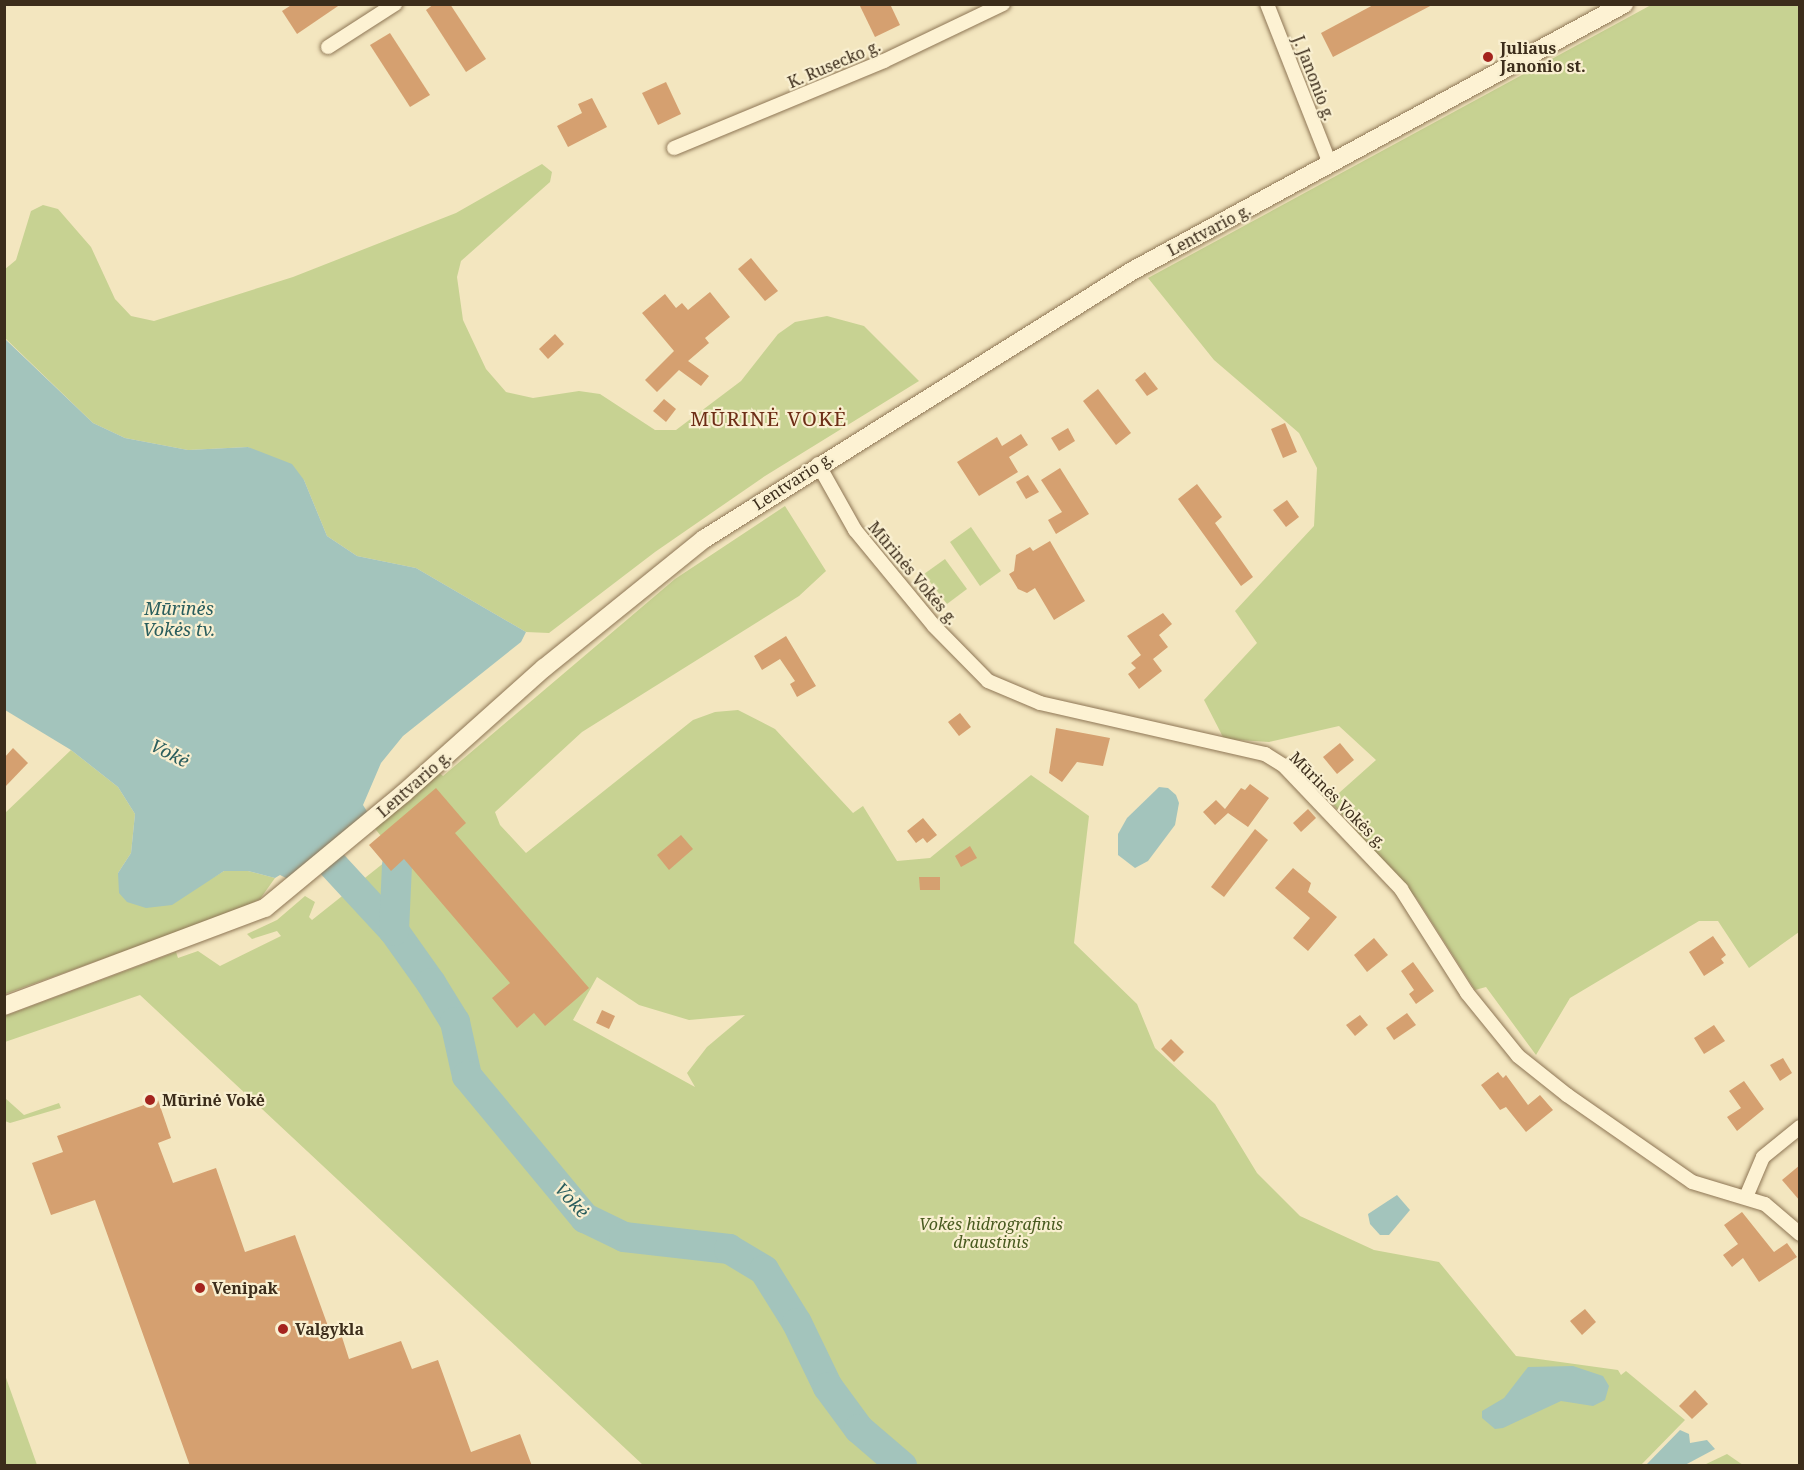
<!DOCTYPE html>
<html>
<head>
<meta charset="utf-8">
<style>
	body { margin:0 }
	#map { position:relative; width:1804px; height:1470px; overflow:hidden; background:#f3e6bf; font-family:"Noto Serif",serif }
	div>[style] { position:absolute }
	.green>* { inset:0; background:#c7d292 }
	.water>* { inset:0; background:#a3c4bc }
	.river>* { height:30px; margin:-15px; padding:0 15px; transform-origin:15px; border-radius:15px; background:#a3c4bc }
	.building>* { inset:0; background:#d5a070 }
	.roads { filter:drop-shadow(0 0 2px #8e7655) drop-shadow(0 0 2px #8e7655) }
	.minor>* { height:14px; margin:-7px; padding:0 7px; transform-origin:7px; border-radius:7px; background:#fdf2d3 }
	.secondary>* { height:18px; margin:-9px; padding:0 9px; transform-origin:9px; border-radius:9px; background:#fdf2d3 }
	.dots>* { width:16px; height:16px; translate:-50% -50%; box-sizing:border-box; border:3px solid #f9efd0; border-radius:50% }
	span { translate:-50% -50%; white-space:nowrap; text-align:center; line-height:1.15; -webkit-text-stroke:4.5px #f9efd0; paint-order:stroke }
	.poi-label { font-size:16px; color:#3c2d1b; font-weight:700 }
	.left { translate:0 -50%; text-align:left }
	.street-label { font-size:16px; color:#3c2d1b }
	.park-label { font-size:16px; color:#485a1f; font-style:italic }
	.water-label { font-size:18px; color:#295d5d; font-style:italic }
	.quarter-label { font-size:20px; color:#6d2d16; letter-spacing:1.5px }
	.frame { position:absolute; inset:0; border:6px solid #3c2d1b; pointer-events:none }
</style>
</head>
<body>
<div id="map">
	<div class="green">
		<div style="clip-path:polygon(1651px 5px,1799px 5px,1799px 932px,1749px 968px,1718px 921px,1699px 921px,1570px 998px,1536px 1055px,1486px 987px,1475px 990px,1417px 899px,1330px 801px,1376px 760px,1339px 726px,1269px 742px,1224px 739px,1204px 700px,1257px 643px,1235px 611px,1314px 526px,1317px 468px,1299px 433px,1214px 360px,1148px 278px)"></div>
		<div style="clip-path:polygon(542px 164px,552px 172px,550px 182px,461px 261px,457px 277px,463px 320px,486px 369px,506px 392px,533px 398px,579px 391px,600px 394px,655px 430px,676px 430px,741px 381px,778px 334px,795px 322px,827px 316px,864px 326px,919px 381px,765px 476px,655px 552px,549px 633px,526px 632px,416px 568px,357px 556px,327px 536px,304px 480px,248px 447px,188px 450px,125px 438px,93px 423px,5px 338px,4px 270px,16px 260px,31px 211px,43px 205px,58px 209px,91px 247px,115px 299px,131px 316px,154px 321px,293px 277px,456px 213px)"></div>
		<div style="clip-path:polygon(evenodd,785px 506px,826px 571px,799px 596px,582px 732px,495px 812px,500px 825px,526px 853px,693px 720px,715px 712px,738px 710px,775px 729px,853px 813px,863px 806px,897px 861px,930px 858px,1031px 775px,1089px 816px,1074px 943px,1137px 1004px,1155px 1048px,1215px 1104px,1257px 1173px,1300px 1216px,1374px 1250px,1439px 1262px,1516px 1356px,1618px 1370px,1621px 1375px,1626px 1371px,1685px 1420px,1640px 1466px,643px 1465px,140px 995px,5px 1042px,5px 1016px,176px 952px,178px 958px,198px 951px,220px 966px,281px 936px,277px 931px,252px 939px,247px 934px,277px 920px,305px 896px,315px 902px,309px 917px,312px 920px,395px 854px,373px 826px,438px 772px,443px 776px,675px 579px,785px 506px,597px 977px,639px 1005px,689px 1020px,745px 1015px,707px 1047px,687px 1073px,695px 1087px,573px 1020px,597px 977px)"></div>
		<div style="clip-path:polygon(971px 527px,1001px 571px,980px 586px,950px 542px)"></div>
		<div style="clip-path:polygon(945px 559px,967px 589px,947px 604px,924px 574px)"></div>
		<div style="clip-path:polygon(71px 750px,118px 787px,135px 814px,131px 853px,118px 873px,204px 883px,224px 871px,248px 871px,275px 878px,260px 899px,236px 911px,5px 994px,4px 814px)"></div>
		<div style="clip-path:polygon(5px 1098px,24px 1115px,59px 1103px,61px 1108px,10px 1123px,5px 1121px)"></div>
		<div style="clip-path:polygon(4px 1375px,5px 1375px,37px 1465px,5px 1465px)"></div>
		<div style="clip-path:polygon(1727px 1454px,1743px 1465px,1704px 1465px)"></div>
	</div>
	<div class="water">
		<div style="clip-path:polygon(4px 338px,93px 423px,125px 438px,188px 450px,248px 447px,292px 464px,304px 480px,327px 536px,357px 556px,416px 568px,526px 632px,521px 642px,403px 736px,381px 763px,363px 805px,368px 813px,290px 880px,280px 875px,275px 878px,248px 871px,224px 871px,172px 905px,146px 908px,127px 902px,119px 893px,118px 873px,131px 853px,135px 814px,118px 787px,71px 750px,5px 710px)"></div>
		<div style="clip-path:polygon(1159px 787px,1168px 788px,1176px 795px,1179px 803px,1175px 825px,1148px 861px,1135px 868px,1118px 855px,1118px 834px,1127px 818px)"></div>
		<div style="clip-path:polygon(1397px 1195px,1410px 1210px,1389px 1235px,1380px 1235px,1370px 1224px,1368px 1214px)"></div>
		<div style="clip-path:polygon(1573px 1366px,1603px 1376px,1609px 1386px,1605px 1400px,1593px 1406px,1561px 1401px,1503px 1428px,1495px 1429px,1482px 1418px,1482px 1411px,1504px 1398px,1528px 1367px)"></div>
		<div style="clip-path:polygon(1680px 1430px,1689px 1434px,1690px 1443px,1707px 1440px,1715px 1449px,1685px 1465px,1646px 1465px)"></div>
	</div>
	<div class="river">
		<div style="left:333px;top:865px;width:90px;rotate:47.3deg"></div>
		<div style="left:394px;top:931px;width:64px;rotate:54.6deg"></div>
		<div style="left:431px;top:983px;width:46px;rotate:58.4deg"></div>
		<div style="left:455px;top:1022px;width:55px;rotate:77.5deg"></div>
		<div style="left:467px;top:1076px;width:185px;rotate:50.3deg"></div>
		<div style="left:585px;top:1218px;width:43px;rotate:26deg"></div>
		<div style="left:624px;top:1237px;width:106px;rotate:6.5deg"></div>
		<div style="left:729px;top:1249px;width:41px;rotate:31deg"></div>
		<div style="left:764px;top:1270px;width:62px;rotate:58.1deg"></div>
		<div style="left:797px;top:1323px;width:71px;rotate:64.2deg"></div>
		<div style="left:828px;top:1387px;width:52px;rotate:53.6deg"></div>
		<div style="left:859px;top:1429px;width:57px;rotate:40.7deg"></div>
		<div style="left:394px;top:931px;width:66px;rotate:-87.4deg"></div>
	</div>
	<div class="building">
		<div style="clip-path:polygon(293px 4px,341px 4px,297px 34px,282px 11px)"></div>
		<div style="clip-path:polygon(434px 4px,450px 4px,486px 59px,466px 72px,426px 10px)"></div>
		<div style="clip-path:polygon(859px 4px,890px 4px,900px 25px,875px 37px)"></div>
		<div style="clip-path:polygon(1375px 4px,1434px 4px,1333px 57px,1321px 33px)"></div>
		<div style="clip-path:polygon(390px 33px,430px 95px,410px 107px,370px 45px)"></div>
		<div style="clip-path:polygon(666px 82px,681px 114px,658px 125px,642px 93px)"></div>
		<div style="clip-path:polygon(592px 98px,607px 127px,568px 147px,557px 126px,582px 113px,578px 104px)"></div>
		<div style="clip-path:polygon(751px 258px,778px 291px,765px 301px,738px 269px)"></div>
		<div style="clip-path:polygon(710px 292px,730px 317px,705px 338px,709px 343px,688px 361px,709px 376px,701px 386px,679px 370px,657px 392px,645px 380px,674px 351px,642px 313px,665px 294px,676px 308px,682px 303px,688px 310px)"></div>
		<div style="clip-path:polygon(555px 334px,564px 344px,548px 359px,539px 349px)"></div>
		<div style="clip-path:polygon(1145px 372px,1158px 389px,1147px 396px,1135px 380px)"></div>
		<div style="clip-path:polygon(1098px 389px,1131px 433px,1116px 445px,1083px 401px)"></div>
		<div style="clip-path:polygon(664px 399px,676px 409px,666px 422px,653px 411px)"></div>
		<div style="clip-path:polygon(1285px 423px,1297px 452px,1283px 458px,1271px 429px)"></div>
		<div style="clip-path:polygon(1068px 428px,1075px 441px,1059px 451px,1051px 438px)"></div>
		<div style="clip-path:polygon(1021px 434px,1028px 445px,1009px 457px,1018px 472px,979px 496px,957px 462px,997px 437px,1002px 446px)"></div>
		<div style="clip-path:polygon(1060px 468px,1089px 514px,1056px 534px,1048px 520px,1062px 512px,1041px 480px)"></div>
		<div style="clip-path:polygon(1028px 475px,1039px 492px,1026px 499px,1016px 482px)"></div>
		<div style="clip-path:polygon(1197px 484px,1222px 517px,1215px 523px,1253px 577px,1241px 586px,1178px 499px)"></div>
		<div style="clip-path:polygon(1287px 500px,1299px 517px,1286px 527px,1273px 510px)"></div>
		<div style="clip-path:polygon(1050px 541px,1085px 601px,1054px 620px,1035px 588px,1027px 593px,1018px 589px,1009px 574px,1014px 571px,1016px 555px,1030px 547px,1033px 551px)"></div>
		<div style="clip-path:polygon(1163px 613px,1172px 624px,1159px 635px,1168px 647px,1153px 659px,1162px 671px,1139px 689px,1128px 674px,1136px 668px,1131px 663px,1141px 655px,1127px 636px)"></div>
		<div style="clip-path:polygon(786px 636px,816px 686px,797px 697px,790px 684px,795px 681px,780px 659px,762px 670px,754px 656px)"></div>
		<div style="clip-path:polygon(960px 713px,971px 727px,959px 736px,948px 722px)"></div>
		<div style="clip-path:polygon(1056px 728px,1110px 738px,1103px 766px,1077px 762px,1062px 782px,1049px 773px)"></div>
		<div style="clip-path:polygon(1340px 743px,1354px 760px,1337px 774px,1323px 757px)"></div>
		<div style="clip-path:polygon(13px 748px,28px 763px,4px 788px,4px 758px)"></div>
		<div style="clip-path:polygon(1250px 784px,1269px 798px,1248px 827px,1228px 813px,1215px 825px,1203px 812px,1216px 800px,1225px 809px,1241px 788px,1245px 790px)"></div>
		<div style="clip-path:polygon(436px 788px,466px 823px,455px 833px,589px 988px,545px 1026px,534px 1013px,517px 1028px,492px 998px,510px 983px,404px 859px,391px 871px,369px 845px)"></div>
		<div style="clip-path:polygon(1308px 809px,1316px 818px,1301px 832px,1293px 823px)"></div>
		<div style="clip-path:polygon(923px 818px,937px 835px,927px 843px,923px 838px,916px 843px,907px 831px)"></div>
		<div style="clip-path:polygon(1255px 829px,1268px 840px,1224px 897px,1211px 887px)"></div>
		<div style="clip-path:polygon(681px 835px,693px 849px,669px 870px,657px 855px)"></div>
		<div style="clip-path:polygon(970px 846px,977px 858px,961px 867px,955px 856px)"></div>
		<div style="clip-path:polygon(1293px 868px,1311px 883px,1308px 892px,1337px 917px,1308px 951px,1293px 938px,1310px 918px,1275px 888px)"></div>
		<div style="clip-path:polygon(919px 877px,940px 877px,940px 890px,920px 890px)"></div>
		<div style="clip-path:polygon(1713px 936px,1726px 955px,1721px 959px,1724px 963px,1704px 976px,1689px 952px)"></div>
		<div style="clip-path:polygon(1374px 938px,1388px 955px,1367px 972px,1354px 955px)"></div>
		<div style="clip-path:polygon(1413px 962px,1434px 991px,1416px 1004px,1409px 994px,1414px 990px,1401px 971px)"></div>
		<div style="clip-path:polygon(602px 1010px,615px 1016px,609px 1029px,596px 1023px)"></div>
		<div style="clip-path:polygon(1407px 1013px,1416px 1025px,1394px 1040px,1386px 1028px)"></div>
		<div style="clip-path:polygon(1360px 1015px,1368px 1025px,1355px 1036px,1346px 1025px)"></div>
		<div style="clip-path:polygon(1714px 1025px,1725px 1041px,1704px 1054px,1694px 1038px)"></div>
		<div style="clip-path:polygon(1171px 1039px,1184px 1052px,1174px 1062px,1161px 1049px)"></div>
		<div style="clip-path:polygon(1783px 1058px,1792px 1073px,1780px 1081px,1770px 1065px)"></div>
		<div style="clip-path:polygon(1498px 1072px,1503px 1078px,1506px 1075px,1528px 1105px,1540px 1095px,1553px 1110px,1526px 1132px,1506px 1107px,1500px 1110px,1481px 1085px)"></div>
		<div style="clip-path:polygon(1744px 1081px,1764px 1109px,1737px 1131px,1727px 1117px,1741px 1108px,1729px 1091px)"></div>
		<div style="clip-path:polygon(158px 1100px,171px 1138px,158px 1143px,173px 1183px,216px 1168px,245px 1252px,295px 1235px,333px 1340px,342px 1337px,349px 1359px,401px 1341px,412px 1369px,438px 1360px,471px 1452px,520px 1434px,532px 1466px,190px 1466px,95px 1200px,51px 1215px,32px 1163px,63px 1152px,57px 1136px)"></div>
		<div style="clip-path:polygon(1800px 1165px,1800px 1201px,1782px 1180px)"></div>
		<div style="clip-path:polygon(1742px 1212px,1774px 1252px,1787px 1243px,1797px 1257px,1759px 1282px,1743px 1258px,1732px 1267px,1723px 1255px,1738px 1244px,1724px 1225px)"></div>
		<div style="clip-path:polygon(1585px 1309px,1596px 1322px,1582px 1335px,1570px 1321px)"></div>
		<div style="clip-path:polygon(1695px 1390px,1708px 1404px,1692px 1419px,1679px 1406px)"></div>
	</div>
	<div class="roads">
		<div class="minor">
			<div style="left:1267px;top:4px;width:172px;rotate:68.5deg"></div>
			<div style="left:328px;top:47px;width:80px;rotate:-32.7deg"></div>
			<div style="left:674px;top:148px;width:227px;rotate:-22.5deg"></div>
			<div style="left:884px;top:61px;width:132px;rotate:-25.6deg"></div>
			<div style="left:818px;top:464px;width:76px;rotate:60.7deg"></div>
			<div style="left:855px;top:530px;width:124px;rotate:50.5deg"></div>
			<div style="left:934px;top:626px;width:77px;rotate:45.5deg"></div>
			<div style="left:988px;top:681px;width:56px;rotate:22.9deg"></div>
			<div style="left:1040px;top:703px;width:231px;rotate:12.8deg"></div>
			<div style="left:1265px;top:754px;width:22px;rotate:32deg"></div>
			<div style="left:1284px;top:766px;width:170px;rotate:46.4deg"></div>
			<div style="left:1401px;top:889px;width:123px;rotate:57.6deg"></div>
			<div style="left:1467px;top:993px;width:81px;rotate:51deg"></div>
			<div style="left:1518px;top:1056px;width:63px;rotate:38.5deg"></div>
			<div style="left:1567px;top:1095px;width:152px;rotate:34.8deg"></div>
			<div style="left:1692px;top:1182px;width:76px;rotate:16.8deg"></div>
			<div style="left:1765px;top:1204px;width:46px;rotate:40.6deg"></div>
			<div style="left:1746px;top:1197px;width:43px;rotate:-67deg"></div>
			<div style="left:1763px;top:1157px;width:48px;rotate:-39deg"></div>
		</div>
		<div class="secondary">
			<div style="left:4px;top:1006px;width:279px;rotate:-20.6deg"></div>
			<div style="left:265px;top:908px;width:180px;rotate:-39.6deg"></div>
			<div style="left:404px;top:793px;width:188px;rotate:-41.8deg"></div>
			<div style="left:544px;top:668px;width:206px;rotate:-38.9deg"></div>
			<div style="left:704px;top:539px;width:505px;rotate:-32.05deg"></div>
			<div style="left:1132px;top:271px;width:560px;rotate:-28.49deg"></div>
		</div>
	</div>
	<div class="dots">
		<div style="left:1488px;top:57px;background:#a4241e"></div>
		<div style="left:150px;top:1100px;background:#a4241e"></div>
		<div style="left:200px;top:1288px;background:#a4241e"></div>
		<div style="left:283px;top:1329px;background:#a4241e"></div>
	</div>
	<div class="poi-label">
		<span class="left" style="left:1500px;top:57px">Juliaus<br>Janonio st.</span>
		<span class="left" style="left:162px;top:1100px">Mūrinė Vokė</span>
		<span class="left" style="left:212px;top:1288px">Venipak</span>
		<span class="left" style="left:295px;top:1329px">Valgykla</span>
	</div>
	<div class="street-label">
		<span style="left:834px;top:64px;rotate:-23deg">K. Rusecko g.</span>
		<span style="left:1314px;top:78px;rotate:69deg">J. Janonio g.</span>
		<span style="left:1209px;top:230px;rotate:-28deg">Lentvario g.</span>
		<span style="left:793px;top:481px;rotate:-33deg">Lentvario g.</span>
		<span style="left:913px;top:573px;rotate:50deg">Mūrinės Vokės g.</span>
		<span style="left:414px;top:784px;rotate:-41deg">Lentvario g.</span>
		<span style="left:1338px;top:800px;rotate:45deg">Mūrinės Vokės g.</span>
	</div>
	<div class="park-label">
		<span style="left:991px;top:1233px">Vokės hidrografinis<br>draustinis</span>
	</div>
	<div class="water-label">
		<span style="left:179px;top:619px">Mūrinės<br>Vokės tv.</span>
		<span style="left:170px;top:753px;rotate:27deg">Vokė</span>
		<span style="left:572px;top:1200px;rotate:47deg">Vokė</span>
	</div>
	<div class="quarter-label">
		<span style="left:769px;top:418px">MŪRINĖ VOKĖ</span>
	</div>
	<div class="frame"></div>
</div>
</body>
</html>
